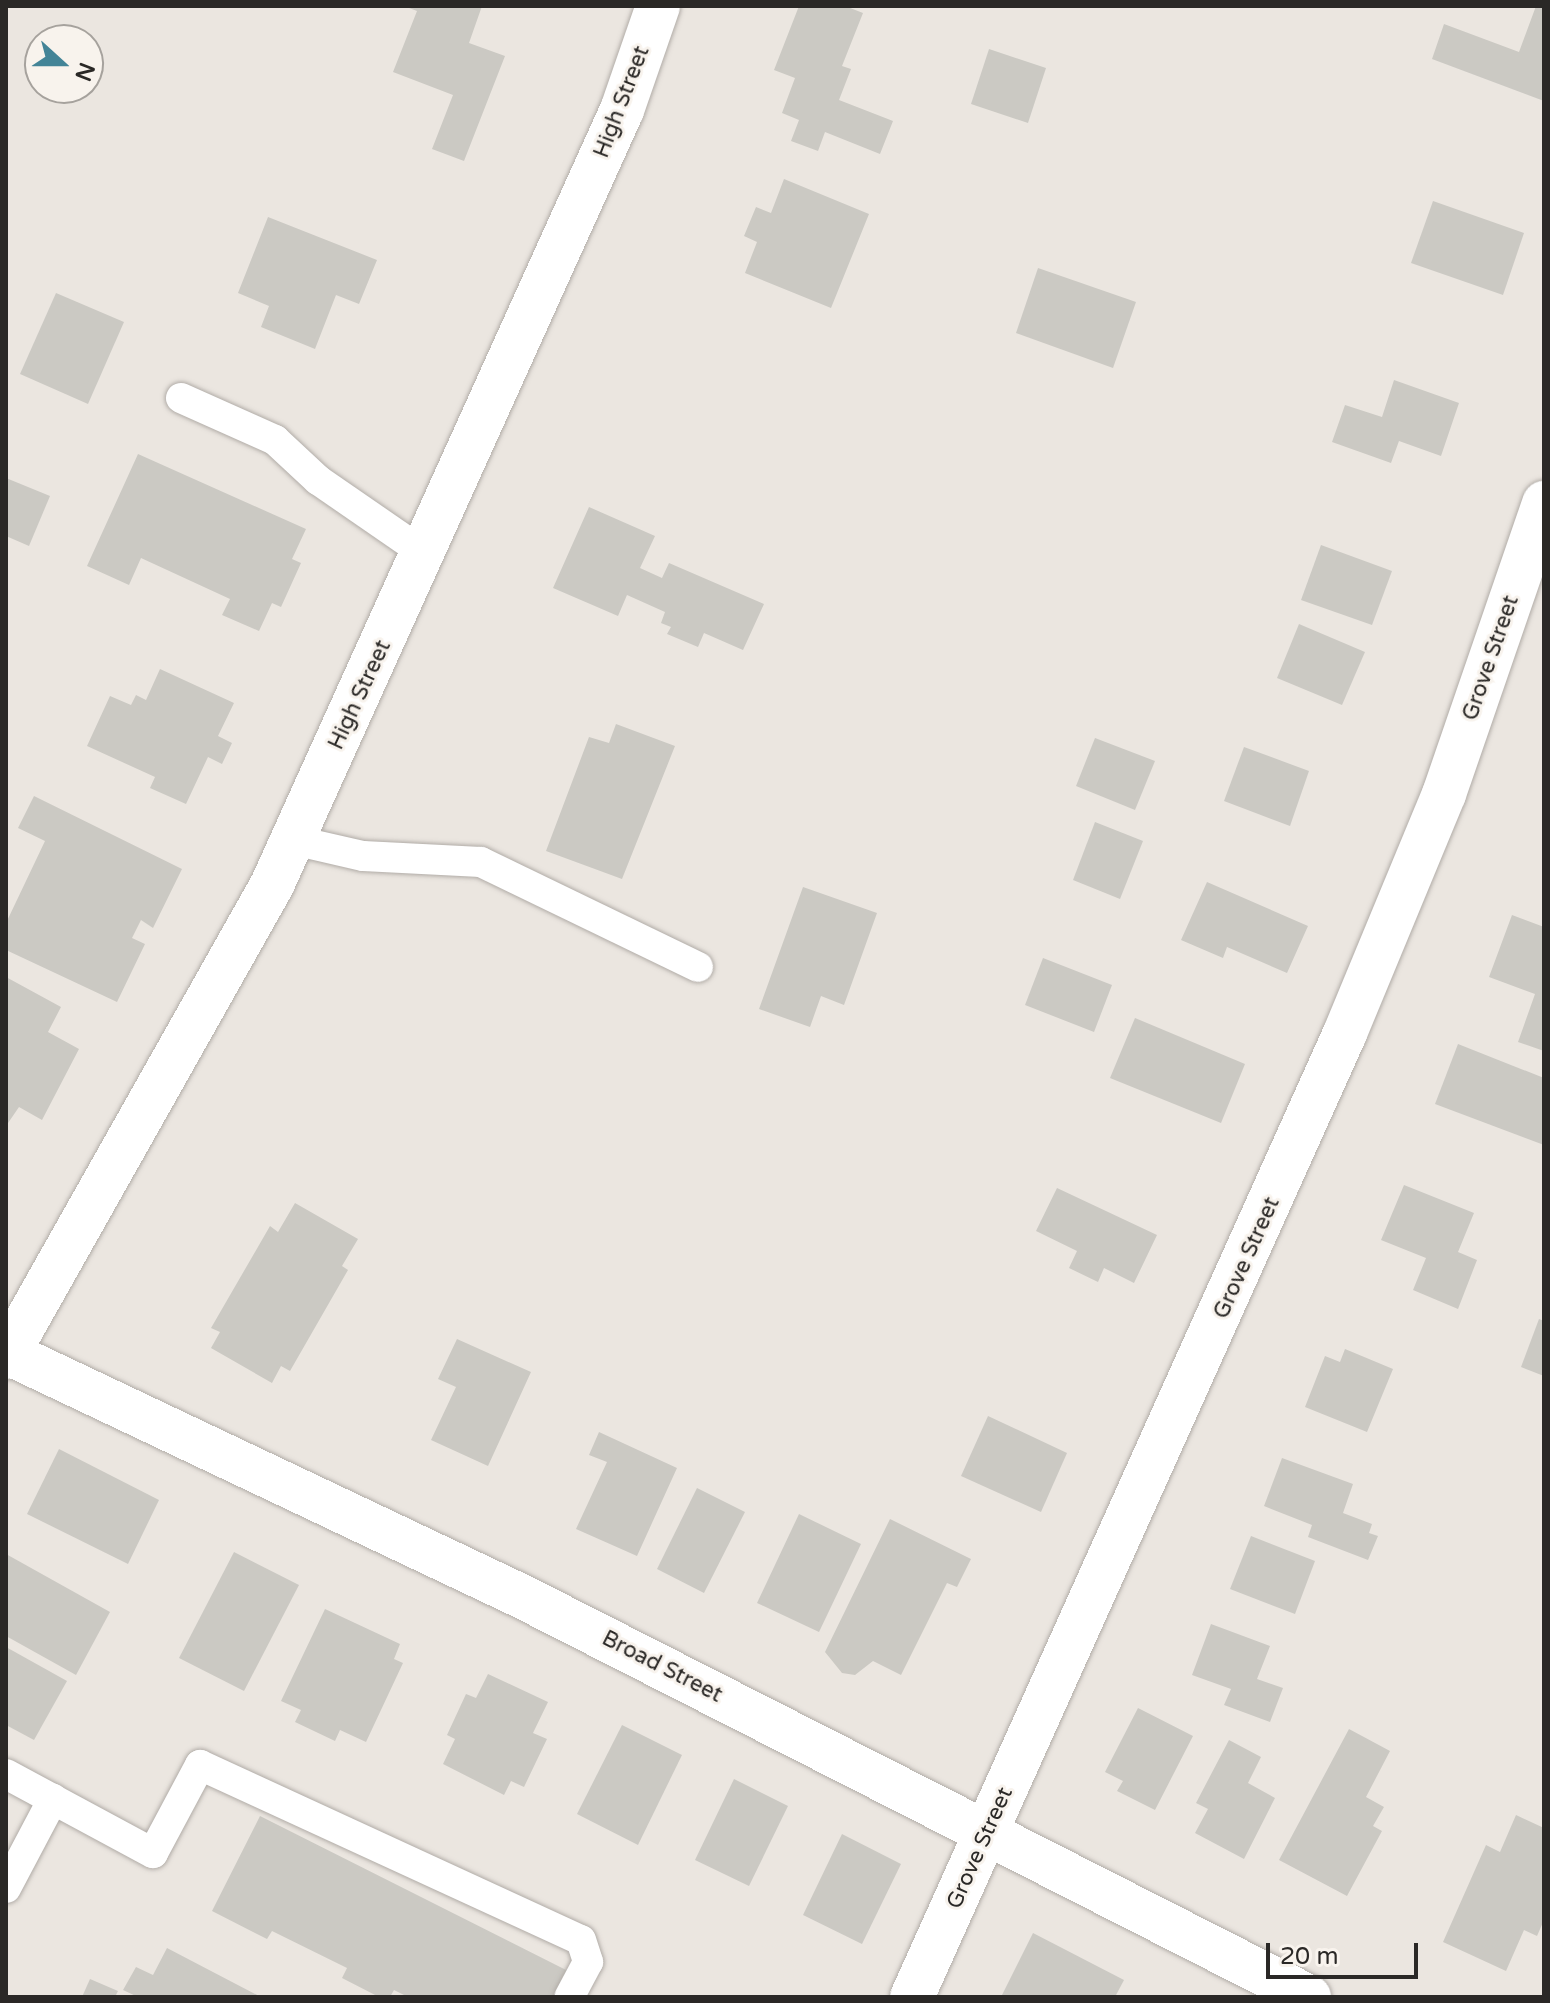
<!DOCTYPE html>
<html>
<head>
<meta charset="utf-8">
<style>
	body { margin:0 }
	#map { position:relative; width:1550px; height:2003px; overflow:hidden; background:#ebe6e0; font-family:"Varela Round",sans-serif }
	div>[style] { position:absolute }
	.building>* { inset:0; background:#cbc9c3 }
	.roads { filter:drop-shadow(0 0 2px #b1aca7) drop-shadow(0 0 2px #b1aca7) }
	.service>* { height:30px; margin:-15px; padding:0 15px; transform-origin:15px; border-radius:15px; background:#fff }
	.minor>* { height:44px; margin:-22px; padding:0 22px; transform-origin:22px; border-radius:22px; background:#fff }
	.tertiary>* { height:44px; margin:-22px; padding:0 22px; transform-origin:22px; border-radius:22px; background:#fff }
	span { translate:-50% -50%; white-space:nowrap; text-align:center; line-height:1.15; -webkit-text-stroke:6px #f8f3ed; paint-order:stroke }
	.street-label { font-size:22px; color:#2a2826 }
	.frame { position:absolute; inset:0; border:8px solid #2a2826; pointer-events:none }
	.north { position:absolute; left:24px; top:24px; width:80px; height:80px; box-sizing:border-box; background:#f8f3ed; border:2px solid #a6a29d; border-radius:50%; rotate:111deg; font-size:22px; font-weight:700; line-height:32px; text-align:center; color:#2a2826 }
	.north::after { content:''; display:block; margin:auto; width:28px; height:36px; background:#438497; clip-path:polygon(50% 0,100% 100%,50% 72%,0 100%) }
	.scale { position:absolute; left:1266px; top:1943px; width:152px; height:36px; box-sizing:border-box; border:4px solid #2a2826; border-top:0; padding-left:10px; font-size:24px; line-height:28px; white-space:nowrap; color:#2a2826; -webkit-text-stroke:6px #f8f3ed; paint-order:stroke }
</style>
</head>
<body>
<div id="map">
	<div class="building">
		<div style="clip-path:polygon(404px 6px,482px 6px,469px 43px,505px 56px,464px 161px,432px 149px,453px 95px,393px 72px,417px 11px)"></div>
		<div style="clip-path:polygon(799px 6px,845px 6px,863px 13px,842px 66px,851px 69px,839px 100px,893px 121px,880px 154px,825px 132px,818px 151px,791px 141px,799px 120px,782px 113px,795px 78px,774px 70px)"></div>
		<div style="clip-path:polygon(1536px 6px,1544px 6px,1544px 101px,1432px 59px,1444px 24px,1519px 52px)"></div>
		<div style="clip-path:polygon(989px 49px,1046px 68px,1028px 123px,971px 104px)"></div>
		<div style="clip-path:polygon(784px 179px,869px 214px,831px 308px,745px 273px,757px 242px,744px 236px,756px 207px,771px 213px)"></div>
		<div style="clip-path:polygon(1433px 201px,1524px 233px,1503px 295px,1411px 263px)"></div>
		<div style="clip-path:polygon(268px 217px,377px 260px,359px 304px,336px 295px,315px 349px,261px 327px,269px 306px,238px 293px)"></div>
		<div style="clip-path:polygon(1038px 268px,1136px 302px,1113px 368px,1016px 333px)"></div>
		<div style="clip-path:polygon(56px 293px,124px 322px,88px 404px,20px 374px)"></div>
		<div style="clip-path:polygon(1394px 380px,1459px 403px,1441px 456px,1399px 441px,1391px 463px,1332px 442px,1345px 405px,1382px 417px)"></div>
		<div style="clip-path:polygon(138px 454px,306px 529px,292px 559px,301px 563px,281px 607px,272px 603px,259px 631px,222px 615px,230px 599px,141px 558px,129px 585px,87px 566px)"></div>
		<div style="clip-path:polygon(6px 478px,50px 496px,29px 546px,6px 536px)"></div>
		<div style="clip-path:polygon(589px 507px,655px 536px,640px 568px,662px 578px,669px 563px,764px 604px,743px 650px,704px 633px,698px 647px,667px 634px,671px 627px,661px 623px,665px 612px,627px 595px,618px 616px,553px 588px)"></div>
		<div style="clip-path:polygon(1321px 545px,1392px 571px,1372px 625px,1301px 600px)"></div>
		<div style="clip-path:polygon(1299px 624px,1365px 652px,1342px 705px,1277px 678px)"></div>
		<div style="clip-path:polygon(160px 669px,234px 703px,218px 736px,232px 743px,222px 764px,208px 757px,186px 804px,150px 788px,155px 777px,87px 746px,110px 696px,131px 705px,136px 695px,146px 700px)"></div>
		<div style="clip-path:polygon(616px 724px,675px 746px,622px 879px,546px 851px,589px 737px,609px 743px)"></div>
		<div style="clip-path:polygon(1095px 738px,1155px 761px,1135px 810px,1076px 786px)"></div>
		<div style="clip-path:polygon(1244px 747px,1309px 771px,1290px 826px,1224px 801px)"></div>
		<div style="clip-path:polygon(34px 796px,182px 869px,153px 928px,141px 920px,132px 938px,145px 944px,117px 1002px,6px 950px,6px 923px,45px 841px,18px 828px)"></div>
		<div style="clip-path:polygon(1095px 822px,1143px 841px,1120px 899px,1073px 880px)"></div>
		<div style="clip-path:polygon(1207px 882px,1308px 926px,1287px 973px,1227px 947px,1223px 958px,1181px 940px)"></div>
		<div style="clip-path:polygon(803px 887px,877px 913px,844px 1005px,821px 996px,810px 1027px,759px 1009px)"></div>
		<div style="clip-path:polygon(1512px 915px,1544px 927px,1544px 1051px,1518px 1042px,1535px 994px,1489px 977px)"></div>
		<div style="clip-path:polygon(1043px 958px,1112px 985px,1094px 1032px,1025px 1005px)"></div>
		<div style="clip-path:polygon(6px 977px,61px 1007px,48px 1032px,79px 1049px,42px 1120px,19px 1107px,6px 1126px)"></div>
		<div style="clip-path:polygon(1135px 1018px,1245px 1064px,1221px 1123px,1110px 1078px)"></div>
		<div style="clip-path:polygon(1458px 1044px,1544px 1078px,1544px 1145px,1435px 1104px)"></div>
		<div style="clip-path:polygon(1404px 1185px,1474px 1213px,1458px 1252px,1477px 1260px,1458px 1309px,1413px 1290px,1426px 1258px,1381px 1240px)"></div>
		<div style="clip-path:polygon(1057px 1188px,1157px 1235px,1134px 1283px,1104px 1268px,1098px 1282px,1069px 1268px,1077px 1251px,1036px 1231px)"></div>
		<div style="clip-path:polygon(295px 1203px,358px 1239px,342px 1266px,348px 1270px,290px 1371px,281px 1366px,272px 1383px,211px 1348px,220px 1332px,211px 1328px,270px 1226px,278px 1232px)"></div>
		<div style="clip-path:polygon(1539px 1319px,1544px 1321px,1544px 1376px,1521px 1367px)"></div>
		<div style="clip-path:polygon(457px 1339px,531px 1372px,488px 1466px,431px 1440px,456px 1387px,438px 1379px)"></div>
		<div style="clip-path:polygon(1345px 1349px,1393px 1369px,1367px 1432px,1305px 1407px,1325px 1356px,1340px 1362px)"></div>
		<div style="clip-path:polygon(988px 1416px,1067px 1453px,1041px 1512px,961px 1476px)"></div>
		<div style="clip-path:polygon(599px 1432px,677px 1468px,637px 1556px,576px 1529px,607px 1462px,589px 1455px)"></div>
		<div style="clip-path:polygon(59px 1449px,159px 1500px,128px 1564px,27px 1514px)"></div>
		<div style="clip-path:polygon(1282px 1458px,1353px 1484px,1343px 1513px,1372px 1524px,1369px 1533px,1378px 1536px,1368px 1560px,1308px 1537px,1312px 1525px,1264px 1506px)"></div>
		<div style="clip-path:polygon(697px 1488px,745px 1512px,704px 1593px,657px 1569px)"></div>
		<div style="clip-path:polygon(799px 1514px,861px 1544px,819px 1632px,757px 1603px)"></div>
		<div style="clip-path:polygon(890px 1519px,971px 1559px,957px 1587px,947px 1583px,901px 1675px,873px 1661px,855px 1675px,842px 1673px,825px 1652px)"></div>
		<div style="clip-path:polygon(1251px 1536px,1315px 1561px,1295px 1614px,1230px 1589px)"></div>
		<div style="clip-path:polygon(234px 1552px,299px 1585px,244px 1691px,179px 1658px)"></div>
		<div style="clip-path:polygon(6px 1554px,110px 1612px,76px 1675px,6px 1636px)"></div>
		<div style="clip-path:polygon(325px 1609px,400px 1644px,394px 1659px,403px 1663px,366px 1742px,340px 1730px,335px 1741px,295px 1722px,301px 1710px,281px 1701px)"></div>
		<div style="clip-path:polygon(1211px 1624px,1270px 1646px,1257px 1679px,1283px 1688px,1270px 1722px,1224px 1705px,1231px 1689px,1192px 1675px)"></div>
		<div style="clip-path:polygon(6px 1647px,67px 1681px,34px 1740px,6px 1725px)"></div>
		<div style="clip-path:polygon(488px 1674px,548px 1702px,533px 1733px,547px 1739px,524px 1787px,511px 1781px,504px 1795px,443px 1764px,455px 1739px,447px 1735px,466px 1694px,476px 1698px)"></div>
		<div style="clip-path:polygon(1138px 1708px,1193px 1736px,1155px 1810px,1117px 1791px,1123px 1781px,1105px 1772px)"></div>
		<div style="clip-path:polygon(622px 1725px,682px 1755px,638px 1845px,577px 1814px)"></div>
		<div style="clip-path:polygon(1349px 1729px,1390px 1751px,1366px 1797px,1384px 1807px,1373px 1826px,1382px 1831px,1347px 1896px,1279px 1860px)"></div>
		<div style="clip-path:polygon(1229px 1740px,1261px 1757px,1248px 1783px,1275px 1798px,1244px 1859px,1195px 1833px,1208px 1809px,1196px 1803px)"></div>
		<div style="clip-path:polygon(734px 1779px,788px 1806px,749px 1886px,695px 1860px)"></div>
		<div style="clip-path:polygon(1516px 1815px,1544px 1828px,1544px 1920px,1537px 1936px,1524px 1930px,1506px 1971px,1443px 1942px,1486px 1845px,1500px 1852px)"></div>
		<div style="clip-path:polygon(260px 1816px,572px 1973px,560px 1997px,408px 1997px,394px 1990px,390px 1997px,379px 1997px,342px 1978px,347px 1968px,272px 1931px,267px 1939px,212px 1911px)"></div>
		<div style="clip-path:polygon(842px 1834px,901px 1864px,862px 1944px,803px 1915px)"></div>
		<div style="clip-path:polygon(1033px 1933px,1124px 1980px,1115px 1997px,1001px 1997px)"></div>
		<div style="clip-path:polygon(167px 1948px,261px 1997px,138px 1997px,123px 1990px,136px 1967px,153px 1975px)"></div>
		<div style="clip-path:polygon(90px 1979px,118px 1991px,115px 1997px,82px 1997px)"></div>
	</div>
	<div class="roads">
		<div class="service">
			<div style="left:181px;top:398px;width:103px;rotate:24.1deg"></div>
			<div style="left:275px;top:440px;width:59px;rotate:42.9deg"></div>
			<div style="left:318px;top:480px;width:129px;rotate:34.6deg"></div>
			<div style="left:293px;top:840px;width:72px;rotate:12.9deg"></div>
			<div style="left:363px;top:856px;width:118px;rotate:2.9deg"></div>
			<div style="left:481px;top:862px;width:241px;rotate:25.8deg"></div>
			<div style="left:6px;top:1774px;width:167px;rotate:28.3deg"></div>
			<div style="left:153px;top:1853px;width:100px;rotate:-61.9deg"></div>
			<div style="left:200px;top:1765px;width:419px;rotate:24.7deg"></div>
			<div style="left:581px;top:1940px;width:23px;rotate:72deg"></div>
			<div style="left:588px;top:1962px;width:40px;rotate:118deg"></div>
			<div style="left:6px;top:1888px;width:101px;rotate:-62.2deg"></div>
		</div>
		<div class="minor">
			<div style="left:8px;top:1353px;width:570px;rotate:25.35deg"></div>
			<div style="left:523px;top:1597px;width:882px;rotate:26.97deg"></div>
			<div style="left:912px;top:1997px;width:1057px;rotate:-65.81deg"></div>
			<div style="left:1345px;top:1033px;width:259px;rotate:-67.5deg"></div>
			<div style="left:1444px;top:794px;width:308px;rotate:-71deg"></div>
		</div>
		<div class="tertiary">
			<div style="left:6px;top:1357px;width:542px;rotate:-60.6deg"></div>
			<div style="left:272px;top:885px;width:850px;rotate:-65.7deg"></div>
			<div style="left:622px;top:110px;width:110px;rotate:-70.9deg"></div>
		</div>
	</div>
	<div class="street-label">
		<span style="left:622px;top:102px;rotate:-69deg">High Street</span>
		<span style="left:1491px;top:658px;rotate:-71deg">Grove Street</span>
		<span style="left:360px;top:695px;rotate:-65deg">High Street</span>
		<span style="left:1247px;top:1258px;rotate:-66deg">Grove Street</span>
		<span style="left:662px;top:1667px;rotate:27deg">Broad Street</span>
		<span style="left:980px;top:1848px;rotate:-66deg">Grove Street</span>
	</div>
	<div class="frame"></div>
	<div class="north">N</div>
	<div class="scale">20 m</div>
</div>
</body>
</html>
